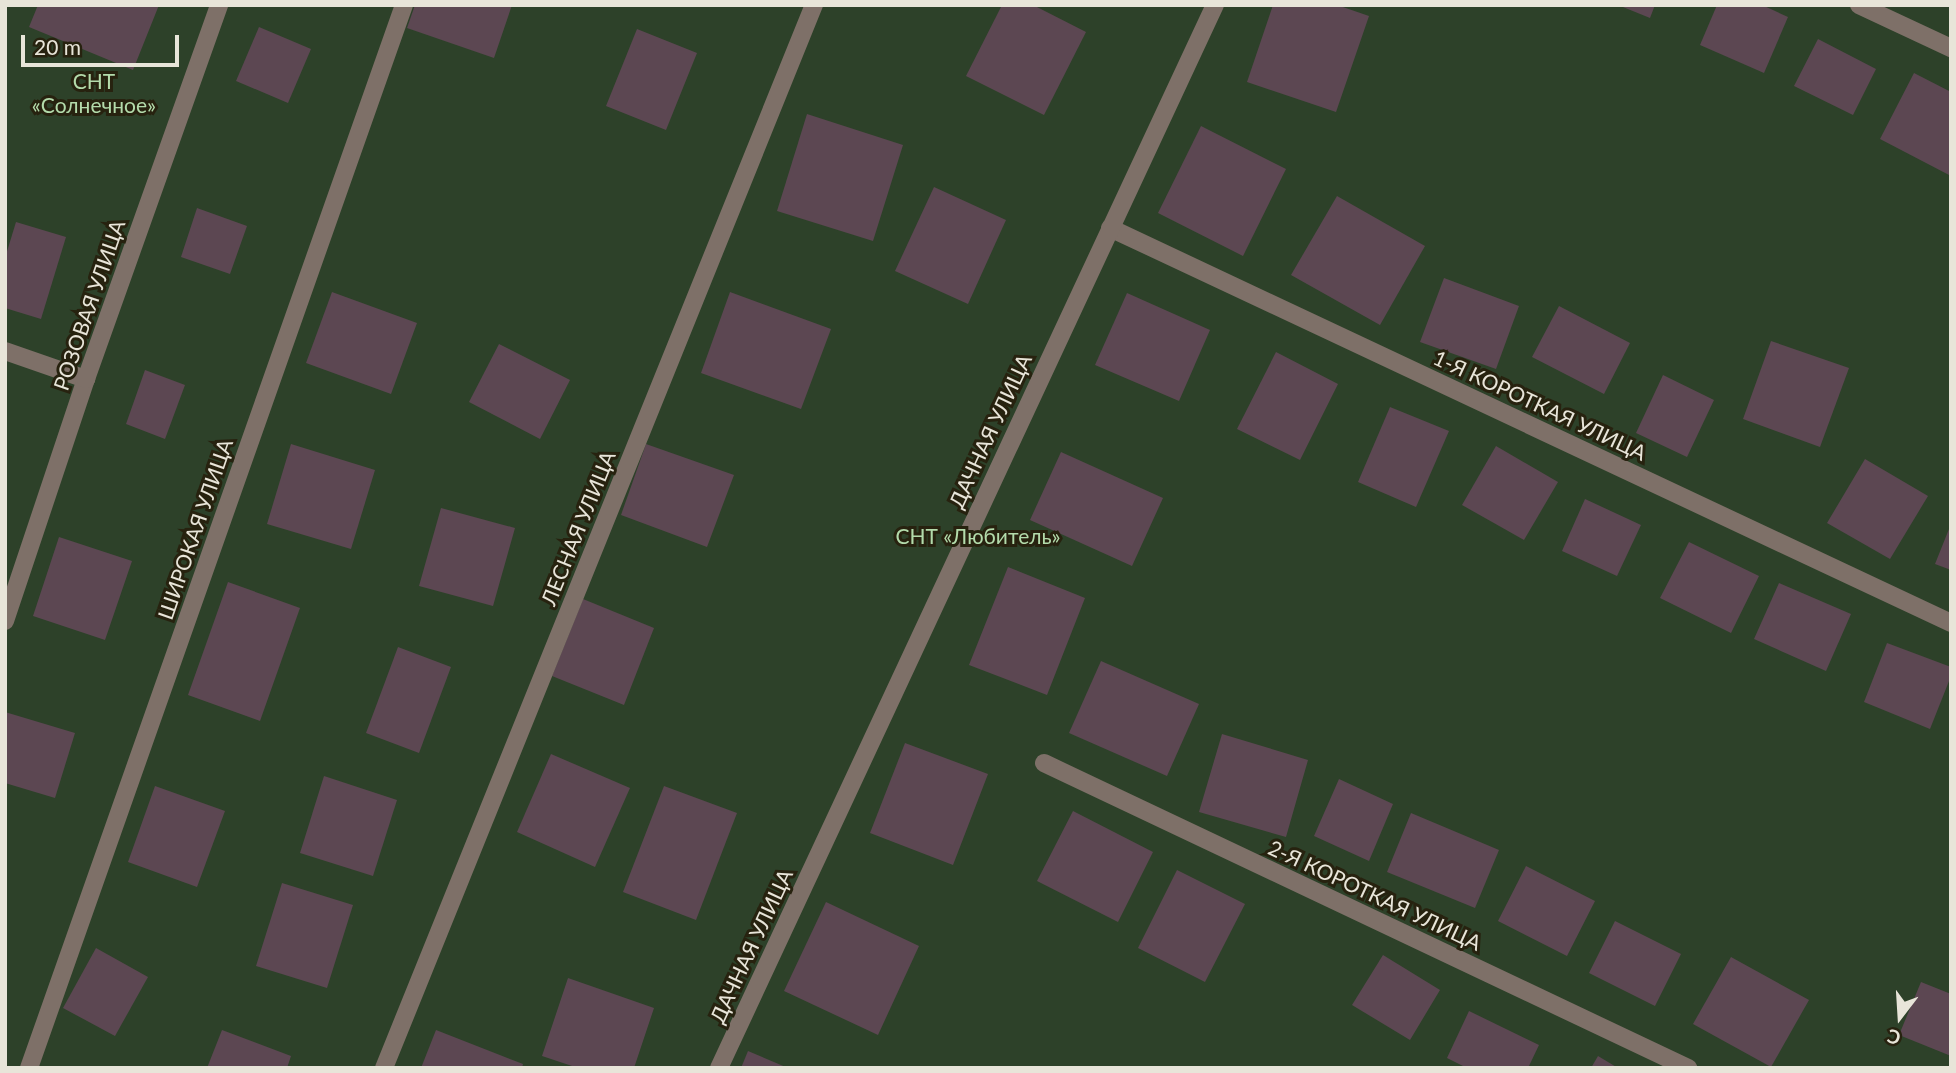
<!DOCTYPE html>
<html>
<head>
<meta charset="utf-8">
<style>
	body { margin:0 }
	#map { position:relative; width:1956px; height:1073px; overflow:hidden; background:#302c18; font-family:Lato,sans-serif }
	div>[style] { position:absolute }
	.green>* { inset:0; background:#2d4129 }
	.building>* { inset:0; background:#5c4752 }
	.minor>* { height:18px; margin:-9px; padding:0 9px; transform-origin:9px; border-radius:9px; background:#7e7068 }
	span { translate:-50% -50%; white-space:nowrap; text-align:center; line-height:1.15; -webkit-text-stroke:6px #27220f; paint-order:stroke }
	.park-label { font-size:21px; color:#b3dbab }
	.street-label { font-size:21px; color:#e8e5d9 }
	.frame { position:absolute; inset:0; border:7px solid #e8e5d9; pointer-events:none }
	.north { position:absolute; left:1865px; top:982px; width:70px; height:70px; -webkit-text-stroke:5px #27220f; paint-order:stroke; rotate:197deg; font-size:19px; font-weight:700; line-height:28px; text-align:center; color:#e8e5d9 }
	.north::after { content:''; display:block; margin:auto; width:24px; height:32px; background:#e8e5d9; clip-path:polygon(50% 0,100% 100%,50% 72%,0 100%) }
	.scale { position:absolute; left:21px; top:35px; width:158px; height:32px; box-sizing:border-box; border:4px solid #e8e5d9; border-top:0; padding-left:9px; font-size:21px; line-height:24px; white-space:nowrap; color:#e8e5d9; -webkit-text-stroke:5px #27220f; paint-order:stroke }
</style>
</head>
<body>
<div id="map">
	<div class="green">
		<div style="clip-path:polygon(5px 5px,1951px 5px,1951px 1068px,5px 1068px)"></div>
	</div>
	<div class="building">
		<div style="clip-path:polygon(38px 5px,159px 5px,133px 70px,29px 27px)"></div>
		<div style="clip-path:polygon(415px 5px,512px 5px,494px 58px,407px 28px)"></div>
		<div style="clip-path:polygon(1002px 5px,1033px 5px,1086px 32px,1044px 115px,966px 76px)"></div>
		<div style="clip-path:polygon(1273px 5px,1337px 5px,1369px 16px,1336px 112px,1247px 82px)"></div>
		<div style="clip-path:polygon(1618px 5px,1655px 5px,1650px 18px)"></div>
		<div style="clip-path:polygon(1717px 5px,1762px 5px,1788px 17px,1764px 73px,1700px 45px)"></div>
		<div style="clip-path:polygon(259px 27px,311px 49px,288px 103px,236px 81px)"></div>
		<div style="clip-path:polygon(637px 29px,697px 53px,666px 130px,606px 106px)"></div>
		<div style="clip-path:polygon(1818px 39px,1876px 69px,1853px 115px,1794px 86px)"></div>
		<div style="clip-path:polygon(1914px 73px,1951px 92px,1951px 176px,1880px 139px)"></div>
		<div style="clip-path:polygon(807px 114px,903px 145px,873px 241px,777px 211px)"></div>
		<div style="clip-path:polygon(1201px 126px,1286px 169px,1243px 256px,1158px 213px)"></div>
		<div style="clip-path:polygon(934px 187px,1006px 220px,968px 304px,895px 271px)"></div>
		<div style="clip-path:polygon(1337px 196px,1425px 246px,1380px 325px,1291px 275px)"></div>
		<div style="clip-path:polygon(197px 208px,247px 226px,230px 274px,181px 257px)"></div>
		<div style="clip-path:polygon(16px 222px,66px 237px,41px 319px,5px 308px,5px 258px)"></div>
		<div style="clip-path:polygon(1444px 278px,1519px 306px,1496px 369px,1420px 342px)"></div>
		<div style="clip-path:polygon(332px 292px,417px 323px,391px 394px,306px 363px)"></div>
		<div style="clip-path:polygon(730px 292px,831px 329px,801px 409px,701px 373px)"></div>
		<div style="clip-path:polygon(1127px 293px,1210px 330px,1179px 401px,1095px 365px)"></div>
		<div style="clip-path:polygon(1559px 306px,1630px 343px,1604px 394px,1532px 357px)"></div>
		<div style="clip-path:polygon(1771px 341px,1849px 368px,1820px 447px,1743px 419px)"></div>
		<div style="clip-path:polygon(499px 344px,570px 380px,540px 439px,469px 402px)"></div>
		<div style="clip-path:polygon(1276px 352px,1338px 384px,1300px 460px,1237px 429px)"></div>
		<div style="clip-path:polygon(145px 370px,185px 385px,165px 439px,126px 424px)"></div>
		<div style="clip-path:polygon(1663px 375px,1714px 400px,1687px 457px,1636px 433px)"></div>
		<div style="clip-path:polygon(1390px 407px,1449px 431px,1416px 507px,1358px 482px)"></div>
		<div style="clip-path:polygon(291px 444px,375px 470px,351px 549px,267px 524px)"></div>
		<div style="clip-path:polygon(646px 444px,734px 475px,707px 547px,621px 515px)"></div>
		<div style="clip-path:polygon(1496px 446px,1558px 482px,1524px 540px,1462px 505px)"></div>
		<div style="clip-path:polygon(1061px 452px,1163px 498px,1132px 566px,1030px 520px)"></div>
		<div style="clip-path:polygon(1865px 459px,1928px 496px,1890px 559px,1827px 523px)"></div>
		<div style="clip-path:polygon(1585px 499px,1641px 525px,1617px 576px,1562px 551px)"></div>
		<div style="clip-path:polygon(441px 508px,515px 528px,493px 606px,419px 586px)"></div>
		<div style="clip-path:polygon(1951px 524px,1951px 570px,1935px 564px)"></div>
		<div style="clip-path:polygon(59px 537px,132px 561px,105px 640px,33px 616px)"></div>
		<div style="clip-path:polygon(1689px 542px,1759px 576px,1731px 633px,1660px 598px)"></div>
		<div style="clip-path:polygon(1008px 567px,1085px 598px,1047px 695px,969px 665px)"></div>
		<div style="clip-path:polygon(228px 582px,300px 608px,260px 721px,188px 695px)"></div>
		<div style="clip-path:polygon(1779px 583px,1851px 614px,1826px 671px,1754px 639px)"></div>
		<div style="clip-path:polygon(583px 599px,654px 628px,624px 705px,552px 676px)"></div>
		<div style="clip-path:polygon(1887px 643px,1951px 667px,1951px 676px,1930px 729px,1864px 702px)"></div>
		<div style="clip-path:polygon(398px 647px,451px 667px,419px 753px,366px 733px)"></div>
		<div style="clip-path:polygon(1101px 661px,1199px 704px,1167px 776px,1069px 733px)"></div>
		<div style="clip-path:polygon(5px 712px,75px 733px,55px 798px,5px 783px)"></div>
		<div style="clip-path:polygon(1222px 734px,1308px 760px,1286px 837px,1199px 812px)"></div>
		<div style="clip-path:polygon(905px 743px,988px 774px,953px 865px,870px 833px)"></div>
		<div style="clip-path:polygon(551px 754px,630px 788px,595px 867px,517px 832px)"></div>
		<div style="clip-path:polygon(324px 776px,397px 800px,373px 876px,300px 853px)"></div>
		<div style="clip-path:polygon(1339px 779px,1393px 804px,1369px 861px,1314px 836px)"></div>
		<div style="clip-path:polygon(155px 786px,225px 811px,197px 887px,128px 862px)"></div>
		<div style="clip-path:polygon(664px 786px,737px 813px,696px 920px,623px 892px)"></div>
		<div style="clip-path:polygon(1073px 811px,1153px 852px,1118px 922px,1037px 881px)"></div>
		<div style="clip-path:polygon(1411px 813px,1499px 850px,1475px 908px,1387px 872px)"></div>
		<div style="clip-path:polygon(1526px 866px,1595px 901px,1567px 956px,1498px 921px)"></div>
		<div style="clip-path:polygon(1177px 870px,1245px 904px,1205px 982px,1138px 948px)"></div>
		<div style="clip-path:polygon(282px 883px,353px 905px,327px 988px,256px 966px)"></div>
		<div style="clip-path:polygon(826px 902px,919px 946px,878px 1035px,784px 991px)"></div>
		<div style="clip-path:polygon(1615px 921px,1681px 954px,1655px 1006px,1589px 973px)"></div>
		<div style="clip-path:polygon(96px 948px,148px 977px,115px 1036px,63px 1008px)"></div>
		<div style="clip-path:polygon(1383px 955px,1440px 990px,1410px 1040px,1352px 1005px)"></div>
		<div style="clip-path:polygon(1731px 957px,1809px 1000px,1771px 1067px,1693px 1024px)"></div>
		<div style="clip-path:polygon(568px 978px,654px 1008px,634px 1068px,578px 1068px,542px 1056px)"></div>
		<div style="clip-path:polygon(1921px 982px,1951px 994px,1951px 1056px,1899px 1035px)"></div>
		<div style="clip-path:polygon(1469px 1011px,1539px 1045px,1528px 1068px,1467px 1068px,1447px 1058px)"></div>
		<div style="clip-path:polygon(222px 1030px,291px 1056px,287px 1068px,207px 1068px)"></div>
		<div style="clip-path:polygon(436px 1030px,523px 1064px,522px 1068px,421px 1068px)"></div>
		<div style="clip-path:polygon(748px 1051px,788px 1068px,741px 1068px)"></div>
		<div style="clip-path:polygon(1598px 1056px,1618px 1068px,1591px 1068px)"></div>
	</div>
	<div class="minor">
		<div style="left:1859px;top:5px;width:102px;rotate:25.1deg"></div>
		<div style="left:1110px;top:228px;width:929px;rotate:25.16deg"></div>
		<div style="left:5px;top:351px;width:86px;rotate:19.1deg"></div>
		<div style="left:5px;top:621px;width:255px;rotate:-71.5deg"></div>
		<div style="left:86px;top:379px;width:397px;rotate:-70.4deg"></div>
		<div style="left:1044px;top:763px;width:713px;rotate:25.34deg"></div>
		<div style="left:29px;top:1068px;width:1127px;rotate:-70.57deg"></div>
		<div style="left:384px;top:1068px;width:1147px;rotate:-67.98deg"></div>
		<div style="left:719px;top:1068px;width:1173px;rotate:-64.99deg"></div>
	</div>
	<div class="park-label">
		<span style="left:94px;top:93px">СНТ<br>«Солнечное»</span>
		<span style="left:978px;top:536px">СНТ «Любитель»</span>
	</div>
	<div class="street-label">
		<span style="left:89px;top:305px;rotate:-71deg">РОЗОВАЯ УЛИЦА</span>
		<span style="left:1540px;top:405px;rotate:25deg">1-Я КОРОТКАЯ УЛИЦА</span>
		<span style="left:990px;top:431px;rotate:-65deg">ДАЧНАЯ УЛИЦА</span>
		<span style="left:578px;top:528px;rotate:-68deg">ЛЕСНАЯ УЛИЦА</span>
		<span style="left:195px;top:529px;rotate:-71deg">ШИРОКАЯ УЛИЦА</span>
		<span style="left:1375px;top:895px;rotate:25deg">2-Я КОРОТКАЯ УЛИЦА</span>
		<span style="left:751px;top:946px;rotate:-65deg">ДАЧНАЯ УЛИЦА</span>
	</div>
	<div class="frame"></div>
	<div class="north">С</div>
	<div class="scale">20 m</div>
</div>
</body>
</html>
